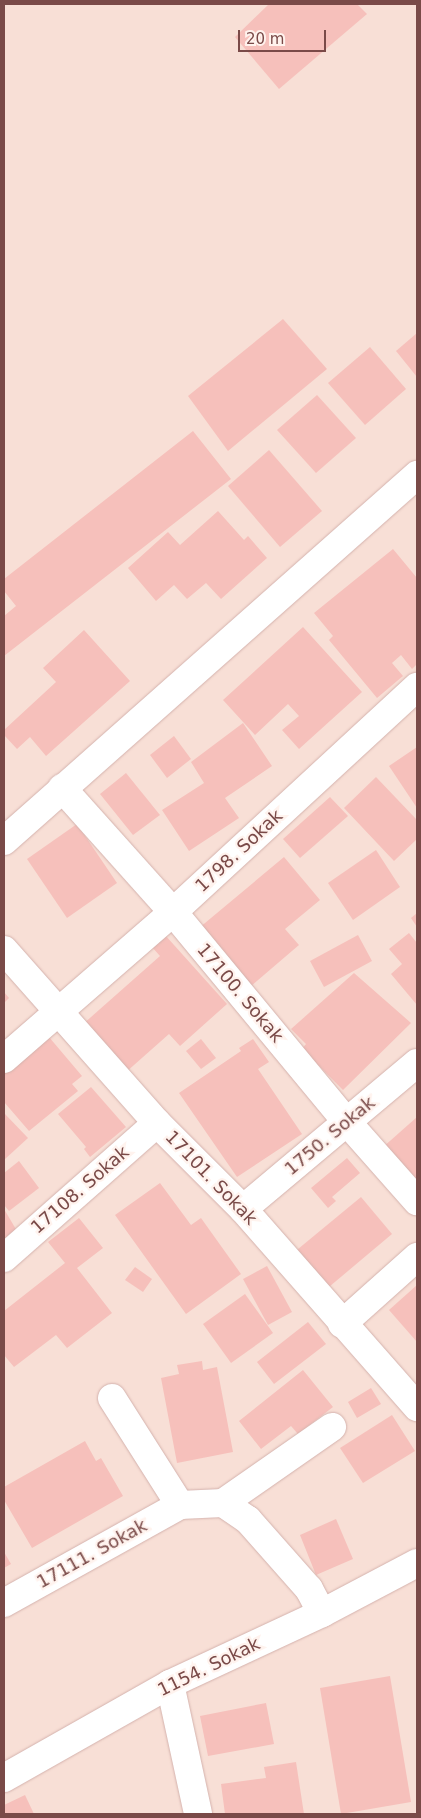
<!DOCTYPE html>
<html>
<head>
<meta charset="utf-8">
<style>
	body { margin:0 }
	#map { position:relative; width:421px; height:1818px; overflow:hidden; background:#feede6; font-family:"DejaVu Sans",sans-serif }
	div>[style] { position:absolute }
	.residential>* { inset:0; background:#f8dfd6 }
	.building>* { inset:0; background:#f6c0bb }
	.roads { filter:drop-shadow(0 0 1px #d4b2ad) drop-shadow(0 0 1px #d4b2ad) }
	.minor>* { height:28px; margin:-14px; padding:0 14px; transform-origin:14px; border-radius:14px; background:#fff }
	.tertiary>* { height:28px; margin:-14px; padding:0 14px; transform-origin:14px; border-radius:14px; background:#fff }
	span { translate:-50% -50%; white-space:nowrap; text-align:center; line-height:1.15; -webkit-text-stroke:4.5px #fff3ee; paint-order:stroke }
	.street-label { font-size:18px; color:#7a4a48 }
	.frame { position:absolute; inset:0; border:5px solid #7a4a48; pointer-events:none }
	.scale { position:absolute; left:238px; top:30px; width:88px; height:22px; box-sizing:border-box; border:2px solid #7a4a48; border-top:0; padding-left:6px; font-size:15px; line-height:18px; white-space:nowrap; color:#7a4a48; -webkit-text-stroke:4px #fff3ee; paint-order:stroke }
</style>
</head>
<body>
<div id="map">
	<div class="residential">
		<div style="clip-path:polygon(4px 4px,417px 4px,417px 1814px,4px 1814px)"></div>
	</div>
	<div class="building">
		<div style="clip-path:polygon(269px 4px,357px 4px,367px 14px,279px 89px,235px 37px)"></div>
		<div style="clip-path:polygon(283px 319px,327px 369px,228px 451px,188px 396px)"></div>
		<div style="clip-path:polygon(417px 333px,417px 377px,396px 351px)"></div>
		<div style="clip-path:polygon(370px 347px,406px 389px,365px 425px,328px 383px)"></div>
		<div style="clip-path:polygon(317px 395px,356px 438px,316px 473px,277px 430px)"></div>
		<div style="clip-path:polygon(193px 431px,231px 479px,4px 656px,4px 616px,16px 606px,4px 591px,4px 579px)"></div>
		<div style="clip-path:polygon(269px 450px,322px 511px,280px 547px,228px 486px)"></div>
		<div style="clip-path:polygon(218px 511px,244px 540px,248px 536px,267px 558px,221px 599px,206px 583px,187px 599px,174px 585px,156px 601px,128px 568px,168px 532px,180px 545px)"></div>
		<div style="clip-path:polygon(393px 549px,417px 578px,417px 664px,412px 669px,401px 655px,392px 663px,403px 676px,377px 698px,329px 640px,333px 636px,314px 613px)"></div>
		<div style="clip-path:polygon(303px 627px,362px 692px,299px 749px,282px 730px,299px 716px,288px 704px,255px 735px,223px 700px)"></div>
		<div style="clip-path:polygon(84px 630px,130px 681px,46px 756px,30px 737px,17px 749px,4px 735px,4px 730px,56px 682px,43px 668px)"></div>
		<div style="clip-path:polygon(243px 723px,272px 766px,225px 798px,239px 818px,189px 851px,162px 810px,204px 783px,191px 762px)"></div>
		<div style="clip-path:polygon(174px 736px,191px 759px,167px 778px,150px 755px)"></div>
		<div style="clip-path:polygon(417px 747px,417px 808px,389px 766px)"></div>
		<div style="clip-path:polygon(126px 773px,160px 815px,133px 835px,100px 794px)"></div>
		<div style="clip-path:polygon(376px 777px,417px 820px,417px 839px,394px 861px,344px 808px)"></div>
		<div style="clip-path:polygon(330px 797px,348px 816px,300px 858px,283px 839px)"></div>
		<div style="clip-path:polygon(77px 824px,117px 883px,67px 918px,27px 859px)"></div>
		<div style="clip-path:polygon(376px 850px,400px 887px,353px 920px,328px 883px)"></div>
		<div style="clip-path:polygon(284px 857px,320px 900px,285px 929px,299px 945px,250px 987px,199px 928px)"></div>
		<div style="clip-path:polygon(417px 913px,417px 927px,411px 918px)"></div>
		<div style="clip-path:polygon(409px 933px,417px 943px,417px 1005px,391px 974px,402px 964px,389px 949px)"></div>
		<div style="clip-path:polygon(165px 935px,227px 1004px,180px 1046px,169px 1034px,125px 1073px,82px 1025px,160px 956px,151px 946px)"></div>
		<div style="clip-path:polygon(358px 935px,372px 961px,324px 987px,310px 961px)"></div>
		<div style="clip-path:polygon(354px 973px,411px 1023px,343px 1090px,302px 1049px,306px 1044px,291px 1029px)"></div>
		<div style="clip-path:polygon(4px 992px,9px 998px,4px 1003px)"></div>
		<div style="clip-path:polygon(49px 1037px,82px 1076px,72px 1084px,78px 1091px,29px 1131px,4px 1102px,4px 1074px)"></div>
		<div style="clip-path:polygon(201px 1039px,216px 1058px,201px 1069px,186px 1051px)"></div>
		<div style="clip-path:polygon(253px 1039px,269px 1062px,258px 1069px,302px 1134px,237px 1177px,179px 1093px,241px 1051px,239px 1048px)"></div>
		<div style="clip-path:polygon(91px 1087px,126px 1127px,90px 1157px,84px 1149px,86px 1147px,58px 1114px)"></div>
		<div style="clip-path:polygon(4px 1113px,28px 1138px,4px 1160px)"></div>
		<div style="clip-path:polygon(417px 1117px,417px 1187px,382px 1148px)"></div>
		<div style="clip-path:polygon(347px 1158px,360px 1173px,332px 1197px,336px 1201px,328px 1208px,311px 1188px)"></div>
		<div style="clip-path:polygon(19px 1161px,39px 1188px,9px 1211px,4px 1205px,4px 1173px)"></div>
		<div style="clip-path:polygon(160px 1183px,191px 1225px,201px 1218px,241px 1274px,186px 1314px,115px 1215px)"></div>
		<div style="clip-path:polygon(361px 1197px,392px 1234px,323px 1292px,292px 1254px)"></div>
		<div style="clip-path:polygon(4px 1209px,17px 1231px,4px 1239px)"></div>
		<div style="clip-path:polygon(79px 1218px,103px 1248px,77px 1268px,112px 1313px,67px 1348px,56px 1335px,14px 1367px,4px 1355px,4px 1311px,65px 1263px,48px 1242px)"></div>
		<div style="clip-path:polygon(267px 1266px,292px 1312px,268px 1325px,243px 1279px)"></div>
		<div style="clip-path:polygon(135px 1267px,152px 1279px,143px 1292px,125px 1280px)"></div>
		<div style="clip-path:polygon(417px 1285px,417px 1342px,389px 1310px)"></div>
		<div style="clip-path:polygon(245px 1294px,273px 1333px,231px 1363px,203px 1324px)"></div>
		<div style="clip-path:polygon(308px 1322px,326px 1344px,274px 1384px,257px 1362px)"></div>
		<div style="clip-path:polygon(202px 1361px,203px 1370px,217px 1367px,233px 1452px,177px 1463px,161px 1378px,179px 1374px,177px 1365px)"></div>
		<div style="clip-path:polygon(303px 1370px,333px 1407px,298px 1434px,291px 1426px,261px 1449px,239px 1421px)"></div>
		<div style="clip-path:polygon(371px 1388px,381px 1404px,357px 1418px,348px 1402px)"></div>
		<div style="clip-path:polygon(392px 1415px,415px 1451px,363px 1483px,340px 1448px)"></div>
		<div style="clip-path:polygon(85px 1441px,96px 1461px,101px 1458px,123px 1496px,32px 1548px,4px 1500px,4px 1487px)"></div>
		<div style="clip-path:polygon(336px 1519px,353px 1559px,316px 1575px,300px 1535px)"></div>
		<div style="clip-path:polygon(4px 1552px,11px 1564px,4px 1568px)"></div>
		<div style="clip-path:polygon(390px 1676px,411px 1802px,341px 1814px,320px 1688px)"></div>
		<div style="clip-path:polygon(266px 1703px,274px 1744px,208px 1756px,200px 1716px)"></div>
		<div style="clip-path:polygon(296px 1762px,304px 1814px,225px 1814px,221px 1784px,266px 1778px,264px 1767px)"></div>
		<div style="clip-path:polygon(25px 1795px,34px 1814px,4px 1814px,4px 1805px)"></div>
	</div>
	<div class="roads">
		<div class="minor">
			<div style="left:62px;top:788px;width:166px;rotate:48.2deg"></div>
			<div style="left:173px;top:912px;width:273px;rotate:50.4deg"></div>
			<div style="left:347px;top:1122px;width:106px;rotate:48.5deg"></div>
			<div style="left:4px;top:950px;width:231px;rotate:48.5deg"></div>
			<div style="left:157px;top:1123px;width:122px;rotate:45deg"></div>
			<div style="left:243px;top:1209px;width:264px;rotate:48.7deg"></div>
			<div style="left:4px;top:1059px;width:224px;rotate:-41deg"></div>
			<div style="left:173px;top:912px;width:332px;rotate:-42.7deg"></div>
			<div style="left:243px;top:1209px;width:227px;rotate:-40deg"></div>
			<div style="left:4px;top:1258px;width:204px;rotate:-41.4deg"></div>
			<div style="left:342px;top:1324px;width:101px;rotate:-41.8deg"></div>
			<div style="left:112px;top:1398px;width:127px;rotate:57.6deg"></div>
			<div style="left:180px;top:1505px;width:43px;rotate:-2.7deg"></div>
			<div style="left:223px;top:1503px;width:30px;rotate:34deg"></div>
			<div style="left:248px;top:1520px;width:92px;rotate:48.5deg"></div>
			<div style="left:309px;top:1589px;width:27px;rotate:62deg"></div>
			<div style="left:223px;top:1503px;width:133px;rotate:-34.9deg"></div>
			<div style="left:4px;top:1603px;width:201px;rotate:-29.1deg"></div>
			<div style="left:170px;top:1684px;width:133px;rotate:77.8deg"></div>
			<div style="left:4px;top:1778px;width:191px;rotate:-29.5deg"></div>
			<div style="left:170px;top:1684px;width:168px;rotate:-25deg"></div>
			<div style="left:322px;top:1613px;width:107px;rotate:-27.8deg"></div>
		</div>
		<div class="tertiary">
			<div style="left:4px;top:841px;width:552px;rotate:-41.55deg"></div>
		</div>
	</div>
	<div class="street-label">
		<span style="left:239px;top:851px;rotate:-43deg">1798. Sokak</span>
		<span style="left:240px;top:993px;rotate:50deg">17100. Sokak</span>
		<span style="left:330px;top:1136px;rotate:-40deg">1750. Sokak</span>
		<span style="left:211px;top:1178px;rotate:46deg">17101. Sokak</span>
		<span style="left:80px;top:1190px;rotate:-41deg">17108. Sokak</span>
		<span style="left:92px;top:1554px;rotate:-29deg">17111. Sokak</span>
		<span style="left:209px;top:1667px;rotate:-26deg">1154. Sokak</span>
	</div>
	<div class="frame"></div>
	<div class="scale">20 m</div>
</div>
</body>
</html>
